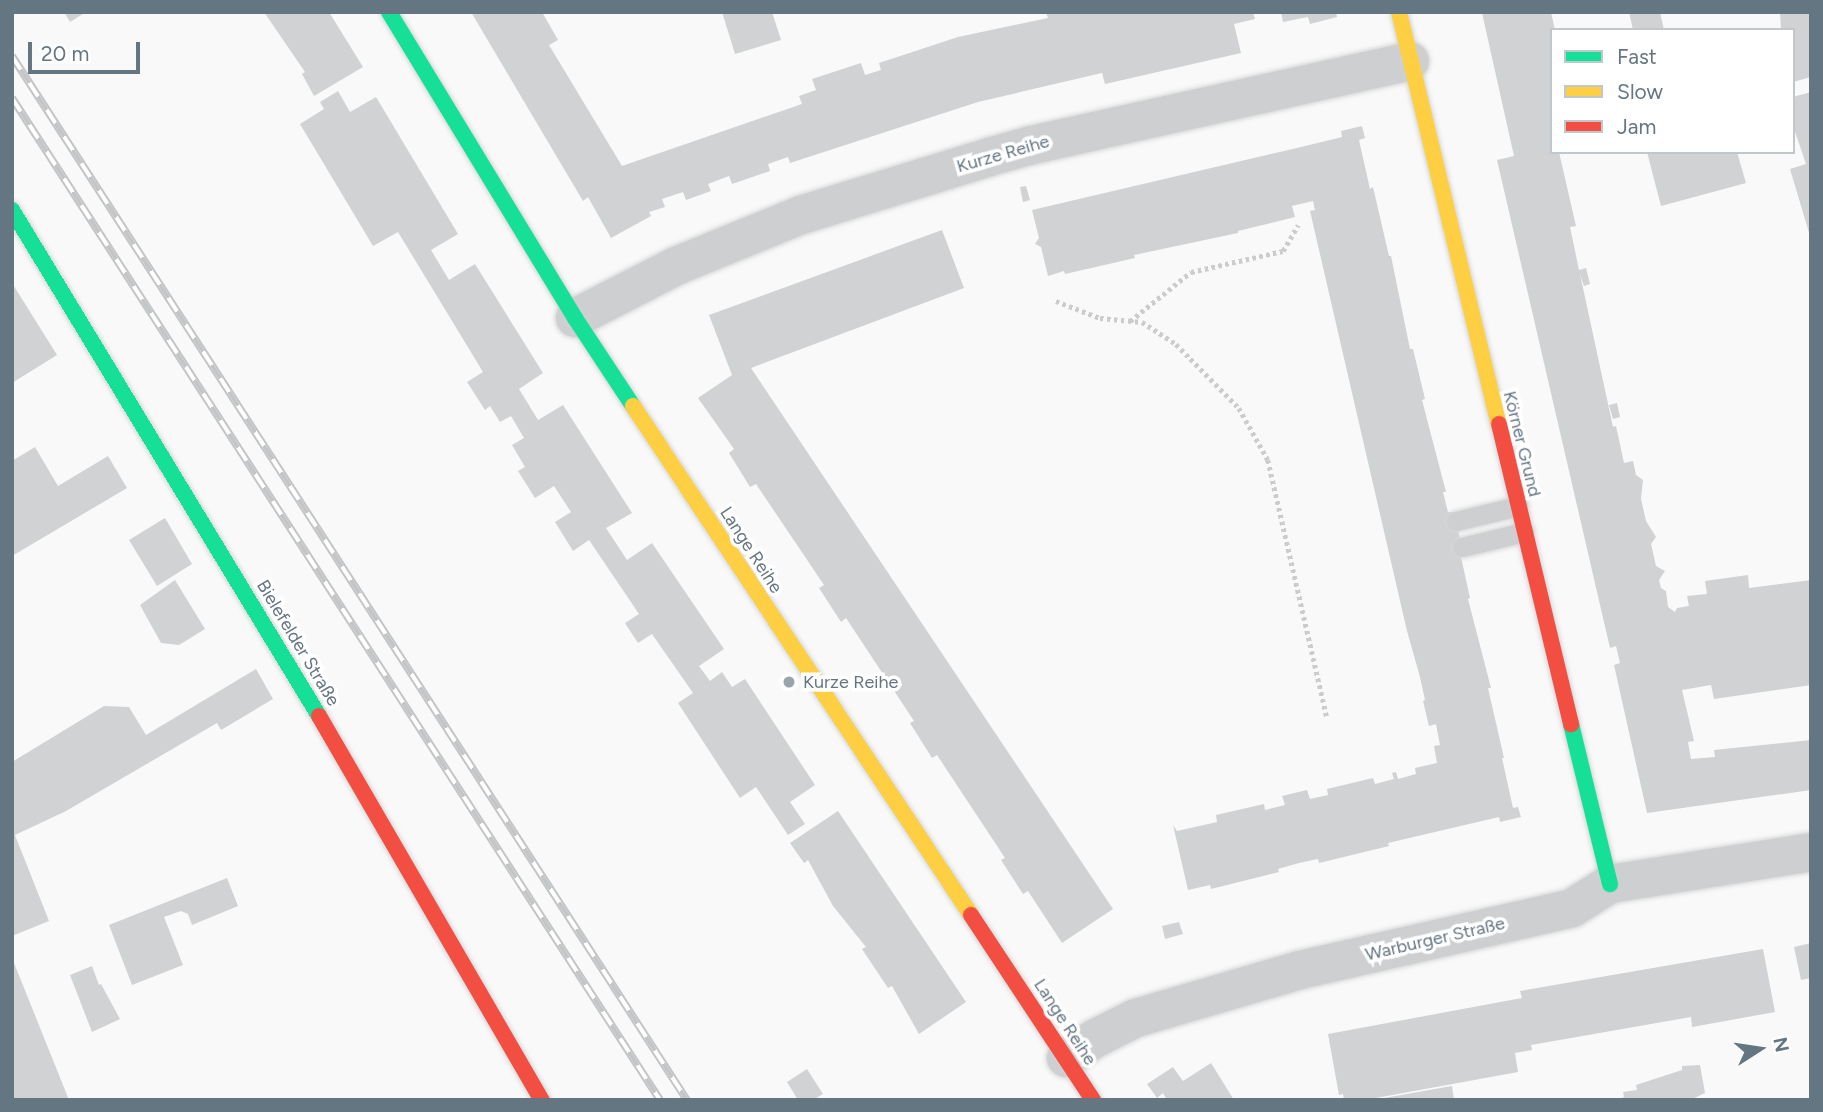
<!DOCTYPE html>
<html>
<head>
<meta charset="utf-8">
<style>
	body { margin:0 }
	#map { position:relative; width:1823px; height:1112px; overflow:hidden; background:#f9f9f9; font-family:Figtree,sans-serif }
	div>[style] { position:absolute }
	.building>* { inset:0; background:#d0d2d3 }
	.path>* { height:4.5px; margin-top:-2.25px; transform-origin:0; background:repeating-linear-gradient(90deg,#cbcccd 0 3.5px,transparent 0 7px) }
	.roads { filter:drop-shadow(0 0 2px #d5d6d7) drop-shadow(0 0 2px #d5d6d7) }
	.lane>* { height:19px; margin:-9.5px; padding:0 9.5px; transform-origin:9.5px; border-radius:9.5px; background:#cecfd0 }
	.street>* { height:38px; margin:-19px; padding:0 19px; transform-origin:19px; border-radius:19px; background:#cecfd0 }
	.fast>* { height:16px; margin:-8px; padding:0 8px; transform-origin:8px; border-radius:8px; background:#16e098 }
	.slow>* { height:16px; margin:-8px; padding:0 8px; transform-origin:8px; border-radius:8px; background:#ffcf43 }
	.jam>* { height:16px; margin:-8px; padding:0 8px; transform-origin:8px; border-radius:8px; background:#f24e42 }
	.rail>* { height:8px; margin-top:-4px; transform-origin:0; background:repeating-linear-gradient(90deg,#fff 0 16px,#c3c5c6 0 32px); box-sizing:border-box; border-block:2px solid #c3c5c6 }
	.dots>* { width:19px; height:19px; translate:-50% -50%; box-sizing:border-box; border:4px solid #fff; border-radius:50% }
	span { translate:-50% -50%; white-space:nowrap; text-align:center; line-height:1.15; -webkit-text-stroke:7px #fff; paint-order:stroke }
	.street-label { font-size:18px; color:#657683 }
	.poi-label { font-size:18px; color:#657683 }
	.left { translate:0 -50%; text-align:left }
	.frame { position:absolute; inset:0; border:14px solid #657683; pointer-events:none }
	.legend { position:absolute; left:1550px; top:28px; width:245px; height:126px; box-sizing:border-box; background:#fff; border:2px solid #c1c8cd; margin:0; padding:9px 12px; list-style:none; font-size:21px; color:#657683 }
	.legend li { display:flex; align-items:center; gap:14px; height:35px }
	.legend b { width:35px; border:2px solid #c1c8cd }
	.north { position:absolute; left:1725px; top:1014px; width:70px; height:70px; -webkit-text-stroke:5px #fff; paint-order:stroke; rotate:78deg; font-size:19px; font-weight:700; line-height:28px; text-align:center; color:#657683 }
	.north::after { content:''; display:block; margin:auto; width:24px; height:32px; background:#657683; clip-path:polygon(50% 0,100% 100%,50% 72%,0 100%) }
	.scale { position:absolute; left:28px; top:42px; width:112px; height:32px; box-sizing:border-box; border:4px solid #657683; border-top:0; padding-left:9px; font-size:21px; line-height:24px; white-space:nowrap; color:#657683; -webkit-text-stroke:5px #fff; paint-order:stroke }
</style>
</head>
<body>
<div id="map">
	<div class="building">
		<div style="clip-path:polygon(64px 12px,86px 12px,70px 22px)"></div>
		<div style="clip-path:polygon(264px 12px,329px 12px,363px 67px,314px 96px,302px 74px,305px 72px)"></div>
		<div style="clip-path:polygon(471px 12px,542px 12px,558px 40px,549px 45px,622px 166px,802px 104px,799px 96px,816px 90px,812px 79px,861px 63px,865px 75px,881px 70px,879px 63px,958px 37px,1048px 18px,1046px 13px,1253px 12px,1255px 19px,1234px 24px,1241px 53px,1105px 84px,1102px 73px,978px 102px,790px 163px,788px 157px,768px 164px,770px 171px,732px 184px,729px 176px,708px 184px,711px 191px,686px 200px,683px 192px,662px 199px,665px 207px,649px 212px,651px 216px,611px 238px,588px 197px,583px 201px)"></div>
		<div style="clip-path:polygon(722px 12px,772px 12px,781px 40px,735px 54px)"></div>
		<div style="clip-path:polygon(1281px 12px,1336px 12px,1337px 17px,1310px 24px,1308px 17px,1283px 22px)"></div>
		<div style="clip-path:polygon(1485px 12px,1551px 12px,1555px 30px,1552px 30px,1552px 152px,1559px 152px,1576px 226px,1570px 227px,1579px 270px,1586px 268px,1590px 284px,1584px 286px,1580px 274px,1613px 427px,1616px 426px,1624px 463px,1633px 461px,1636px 475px,1643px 480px,1641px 499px,1646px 521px,1656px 537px,1651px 544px,1656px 566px,1665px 571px,1659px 580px,1661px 588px,1666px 591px,1668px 607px,1675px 612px,1677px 608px,1689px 606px,1687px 596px,1707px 594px,1705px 581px,1748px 575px,1749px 588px,1811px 580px,1811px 685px,1714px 699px,1711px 685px,1682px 690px,1694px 741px,1688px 742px,1691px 759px,1715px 757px,1714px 750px,1811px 740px,1811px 790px,1647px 813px,1614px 665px,1620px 663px,1616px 646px,1610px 648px,1497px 160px,1514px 156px,1482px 13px)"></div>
		<div style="clip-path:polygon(1629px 12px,1660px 12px,1664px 30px,1633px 30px)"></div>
		<div style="clip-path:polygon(1780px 12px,1811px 12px,1811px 77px,1793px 82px,1793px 30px,1781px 30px)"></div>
		<div style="clip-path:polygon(338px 91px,350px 112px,376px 97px,458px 234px,431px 250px,449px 280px,475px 264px,543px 373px,519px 389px,538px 420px,563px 405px,632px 513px,606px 528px,627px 560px,652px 543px,724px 649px,699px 666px,710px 681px,722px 672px,732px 687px,745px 679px,815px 785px,790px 802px,805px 824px,788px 835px,756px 787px,740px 798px,723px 772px,678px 703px,693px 693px,652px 634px,638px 643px,625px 623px,639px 614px,589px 540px,573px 551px,555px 522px,571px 512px,554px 486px,535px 498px,518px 471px,525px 467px,512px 445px,524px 438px,511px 416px,500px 422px,490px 406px,485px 410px,467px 382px,483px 372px,398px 232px,373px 246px,300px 124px,324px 109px,320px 102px)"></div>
		<div style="clip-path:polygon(1811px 92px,1811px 236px,1810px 236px,1790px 169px,1806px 164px,1793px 126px,1793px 97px)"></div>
		<div style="clip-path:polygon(1362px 126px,1365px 138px,1359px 140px,1370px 189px,1373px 187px,1389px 256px,1391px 256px,1410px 349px,1413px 349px,1425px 399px,1422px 400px,1446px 492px,1443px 492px,1448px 512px,1454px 512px,1464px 557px,1461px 557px,1470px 598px,1468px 599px,1491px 688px,1488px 688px,1504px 758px,1502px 758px,1513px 808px,1518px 807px,1521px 817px,1500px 822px,1499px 817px,1388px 843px,1389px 846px,1319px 863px,1318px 859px,1299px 863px,1278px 869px,1279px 872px,1211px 889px,1210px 885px,1188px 890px,1173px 825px,1177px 831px,1217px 822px,1216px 815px,1264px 804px,1265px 810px,1285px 805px,1282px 796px,1307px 790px,1310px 799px,1328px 795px,1327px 789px,1373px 778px,1375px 784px,1394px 779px,1392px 773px,1396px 772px,1398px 779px,1416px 774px,1415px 768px,1437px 763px,1434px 746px,1440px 745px,1436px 724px,1429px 726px,1423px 701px,1425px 700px,1420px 677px,1407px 631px,1310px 211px,1315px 210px,1313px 201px,1292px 206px,1295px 217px,1238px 231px,1238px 233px,1134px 255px,1135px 258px,1065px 274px,1064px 271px,1048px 276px,1041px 247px,1035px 244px,1039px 238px,1032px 210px,1297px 148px,1342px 137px,1341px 131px)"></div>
		<div style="clip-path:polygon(1647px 152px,1737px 152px,1746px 183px,1661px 206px)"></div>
		<div style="clip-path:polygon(1026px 186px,1030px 200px,1023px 202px,1020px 187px)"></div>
		<div style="clip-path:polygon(942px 230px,964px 288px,751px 368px,1113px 909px,1062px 943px,1028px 891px,1023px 894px,1001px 860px,1005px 858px,937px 755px,932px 758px,910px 723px,914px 721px,846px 618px,841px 622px,819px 588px,824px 585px,756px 484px,750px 487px,729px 453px,734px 449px,698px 398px,732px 375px,709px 315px)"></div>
		<div style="clip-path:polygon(12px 283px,57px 355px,12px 383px)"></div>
		<div style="clip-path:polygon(1617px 403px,1620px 417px,1613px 419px,1609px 405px)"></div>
		<div style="clip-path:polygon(35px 447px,58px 486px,108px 456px,127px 488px,12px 556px,12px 461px)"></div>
		<div style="clip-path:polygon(165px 518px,192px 564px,157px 586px,129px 540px)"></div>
		<div style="clip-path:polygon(175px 580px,205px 629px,179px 645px,161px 643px,140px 605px)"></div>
		<div style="clip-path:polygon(256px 669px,273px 699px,221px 730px,217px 723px,66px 811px,15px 835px,49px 921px,12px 936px,12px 762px,104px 706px,129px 707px,146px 735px)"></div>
		<div style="clip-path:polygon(838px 811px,966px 1002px,919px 1034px,892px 986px,888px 988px,862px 949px,866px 947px,833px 906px,808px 860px,804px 863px,790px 843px)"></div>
		<div style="clip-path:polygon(227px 878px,238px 906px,192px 925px,188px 914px,181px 911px,164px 917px,183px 965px,132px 985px,109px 925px)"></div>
		<div style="clip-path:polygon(1179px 922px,1183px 934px,1165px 939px,1162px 926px)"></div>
		<div style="clip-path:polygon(1811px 943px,1811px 978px,1801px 980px,1794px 947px)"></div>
		<div style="clip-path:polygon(1763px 949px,1775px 1012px,1692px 1027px,1691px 1017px,1531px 1045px,1532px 1050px,1515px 1053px,1518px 1072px,1365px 1100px,1344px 1100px,1343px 1094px,1339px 1095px,1328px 1034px,1522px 998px,1520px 991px)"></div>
		<div style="clip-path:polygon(12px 958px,69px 1100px,12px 1100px)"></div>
		<div style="clip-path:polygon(92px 966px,99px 985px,101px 984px,120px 1019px,92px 1032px,70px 975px)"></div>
		<div style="clip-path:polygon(1211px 1063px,1234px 1100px,1167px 1100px,1163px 1093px,1157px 1098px,1147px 1084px,1173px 1067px,1183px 1081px)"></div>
		<div style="clip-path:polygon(1700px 1065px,1705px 1093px,1690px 1100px,1617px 1100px,1624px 1097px,1623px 1092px,1637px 1090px,1636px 1085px,1682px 1070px,1682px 1066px)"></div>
		<div style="clip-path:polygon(807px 1069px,823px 1094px,813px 1100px,798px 1100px,787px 1082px)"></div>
		<div style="clip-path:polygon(1452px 1086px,1454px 1100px,1384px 1100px,1384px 1098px)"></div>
	</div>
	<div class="path">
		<div style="left:1056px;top:301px;width:47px;rotate:21.1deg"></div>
		<div style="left:1100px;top:318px;width:42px;rotate:5.4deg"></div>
		<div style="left:1142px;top:322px;width:40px;rotate:32.9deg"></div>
		<div style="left:1176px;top:344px;width:90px;rotate:45.5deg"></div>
		<div style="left:1239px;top:408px;width:60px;rotate:60.9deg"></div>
		<div style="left:1268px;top:460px;width:264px;rotate:77.1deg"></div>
		<div style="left:1130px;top:321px;width:78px;rotate:-38.8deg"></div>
		<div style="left:1191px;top:272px;width:94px;rotate:-12.9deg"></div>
		<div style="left:1283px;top:251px;width:30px;rotate:-60deg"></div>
	</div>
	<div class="roads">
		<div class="lane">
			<div style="left:1456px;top:521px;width:64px;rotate:-13.6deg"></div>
			<div style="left:1462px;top:547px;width:64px;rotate:-13.6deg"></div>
		</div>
		<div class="street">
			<div style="left:575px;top:318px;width:114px;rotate:-27.2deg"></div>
			<div style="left:676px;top:266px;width:135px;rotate:-22.2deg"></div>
			<div style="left:801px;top:215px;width:197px;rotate:-17.1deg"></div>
			<div style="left:989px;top:157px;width:45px;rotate:-15.6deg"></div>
			<div style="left:1032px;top:145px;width:387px;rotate:-12.5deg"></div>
			<div style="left:1066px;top:1058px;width:36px;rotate:-34deg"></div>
			<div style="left:1096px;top:1038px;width:45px;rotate:-26.6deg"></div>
			<div style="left:1136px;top:1018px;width:171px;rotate:-16.3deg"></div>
			<div style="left:1300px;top:970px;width:279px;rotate:-12.8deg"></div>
			<div style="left:1572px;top:908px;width:45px;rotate:-32.3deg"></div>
			<div style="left:1610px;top:884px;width:204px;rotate:-9deg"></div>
		</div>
		<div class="fast">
			<div style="left:389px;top:12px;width:358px;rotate:58.7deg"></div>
			<div style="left:575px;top:318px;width:105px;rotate:56.6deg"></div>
			<div style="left:12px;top:210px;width:592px;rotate:58.75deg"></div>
			<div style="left:1571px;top:724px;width:165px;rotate:76.3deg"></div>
		</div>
		<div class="slow">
			<div style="left:1399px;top:12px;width:424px;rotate:76.4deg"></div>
			<div style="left:633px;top:406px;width:611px;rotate:56.41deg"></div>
		</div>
		<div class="jam">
			<div style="left:1499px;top:424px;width:309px;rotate:76.5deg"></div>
			<div style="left:319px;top:716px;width:444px;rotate:59.9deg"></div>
			<div style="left:971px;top:915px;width:222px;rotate:56.6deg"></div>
		</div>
	</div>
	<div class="rail">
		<div style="left:12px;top:56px;width:1243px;rotate:57.12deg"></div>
		<div style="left:12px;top:98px;width:1193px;rotate:57.11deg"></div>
	</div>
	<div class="dots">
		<div style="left:789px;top:682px;background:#99a4ac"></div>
	</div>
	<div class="street-label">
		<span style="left:1003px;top:154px;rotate:-16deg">Kurze Reihe</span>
		<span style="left:1522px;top:444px;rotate:76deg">Körner Grund</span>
		<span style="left:751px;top:550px;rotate:57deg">Lange Reihe</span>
		<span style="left:298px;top:643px;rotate:59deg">Bielefelder Straße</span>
		<span style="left:1435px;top:939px;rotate:-13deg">Warburger Straße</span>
		<span style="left:1065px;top:1022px;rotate:57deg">Lange Reihe</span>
	</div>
	<div class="poi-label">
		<span class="left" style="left:803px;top:682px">Kurze Reihe</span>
	</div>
	<div class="frame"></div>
	<ul class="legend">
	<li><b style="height:9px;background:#16e098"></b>Fast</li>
	<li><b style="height:9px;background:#ffcf43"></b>Slow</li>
	<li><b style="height:9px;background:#f24e42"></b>Jam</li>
	</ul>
	<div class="north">N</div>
	<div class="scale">20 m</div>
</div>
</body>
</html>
